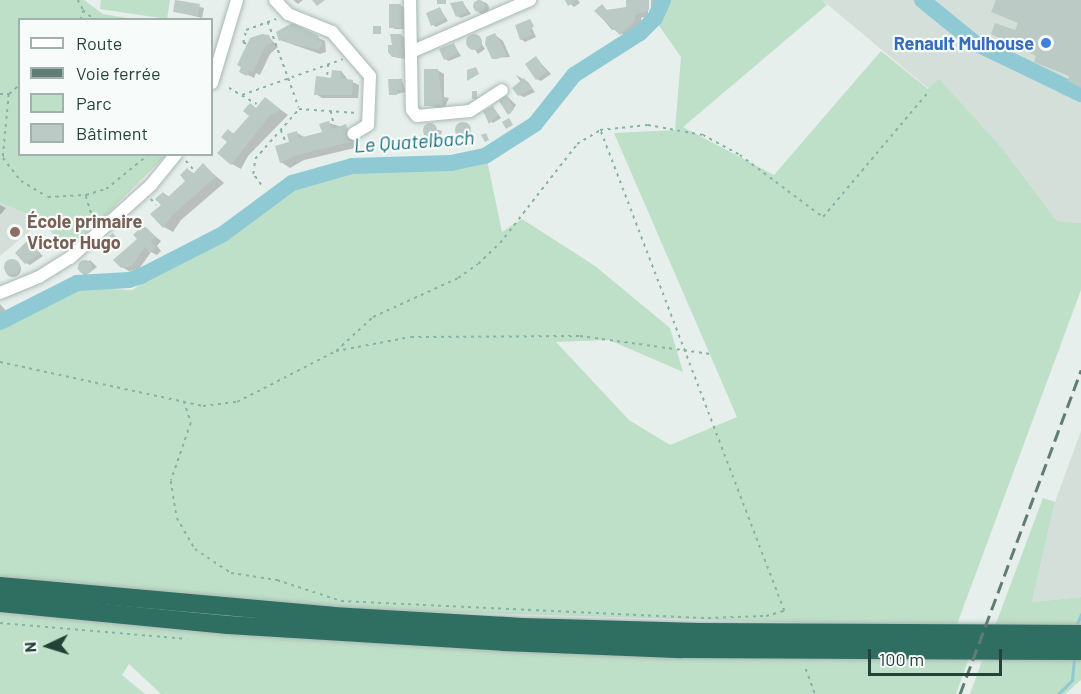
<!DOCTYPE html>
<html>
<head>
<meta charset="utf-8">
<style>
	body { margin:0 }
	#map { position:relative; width:1081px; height:694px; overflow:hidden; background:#e6efeb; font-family:Barlow,sans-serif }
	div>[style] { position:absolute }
	.built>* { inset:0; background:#d4dfda }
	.green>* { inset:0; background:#bfe0c8 }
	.shadow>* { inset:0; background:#0003 }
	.round { border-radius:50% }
	.stream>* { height:3px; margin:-1.5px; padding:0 1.5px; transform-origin:1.5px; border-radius:1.5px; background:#8ec9d4 }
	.river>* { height:16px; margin:-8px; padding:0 8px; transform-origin:8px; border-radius:8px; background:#8ec9d4 }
	.building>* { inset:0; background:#bbcac4 }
	.path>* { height:1.5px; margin-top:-0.75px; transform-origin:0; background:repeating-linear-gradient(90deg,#86b3a5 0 3px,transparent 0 7.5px) }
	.roads { filter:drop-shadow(0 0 2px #a8b8b2) drop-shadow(0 0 2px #a8b8b2) }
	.minor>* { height:12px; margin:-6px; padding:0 6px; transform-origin:6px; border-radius:6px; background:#fff }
	.highway>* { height:18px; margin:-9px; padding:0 9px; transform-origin:9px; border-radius:9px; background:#2f6f62 }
	.rail>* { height:3px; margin-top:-1.5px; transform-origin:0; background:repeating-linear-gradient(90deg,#5f7d75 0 12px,transparent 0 18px) }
	.dots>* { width:16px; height:16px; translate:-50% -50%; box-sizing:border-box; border:3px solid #f7fbf9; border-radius:50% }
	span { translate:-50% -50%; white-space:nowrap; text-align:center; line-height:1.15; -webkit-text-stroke:4.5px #f7fbf9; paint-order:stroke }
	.shop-label { font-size:18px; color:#366cbe; font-weight:700 }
	.right { translate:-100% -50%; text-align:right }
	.education-label { font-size:18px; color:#785e54; font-weight:700 }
	.left { translate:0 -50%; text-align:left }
	.water-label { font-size:20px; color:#1c6f80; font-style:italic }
	.legend { position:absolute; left:18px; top:18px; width:195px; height:138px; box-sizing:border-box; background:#f7fbf9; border:2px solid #a3b1ad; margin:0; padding:8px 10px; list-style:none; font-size:18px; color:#24423a }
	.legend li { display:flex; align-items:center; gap:12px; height:30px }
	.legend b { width:30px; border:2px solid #a3b1ad }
	.north { position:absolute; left:18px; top:616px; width:60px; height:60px; -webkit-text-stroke:4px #f7fbf9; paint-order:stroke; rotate:266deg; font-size:16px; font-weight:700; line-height:24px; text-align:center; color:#24423a }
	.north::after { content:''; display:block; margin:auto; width:21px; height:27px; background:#24423a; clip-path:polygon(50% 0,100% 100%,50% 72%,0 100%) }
	.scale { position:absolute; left:868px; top:649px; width:134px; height:27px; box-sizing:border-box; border:3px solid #24423a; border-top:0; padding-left:8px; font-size:18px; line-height:21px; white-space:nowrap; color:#24423a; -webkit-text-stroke:4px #f7fbf9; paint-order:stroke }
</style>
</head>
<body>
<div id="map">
	<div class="built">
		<div style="clip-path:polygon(822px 0,1081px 0,1081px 223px,1057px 221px,1003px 149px,939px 80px,929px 89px)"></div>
		<div style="clip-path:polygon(0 203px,43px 220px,0 256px)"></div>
		<div style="clip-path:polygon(1081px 431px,1081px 597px,1032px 602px,1055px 502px)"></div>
	</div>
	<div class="green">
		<div style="clip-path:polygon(0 0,84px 0,103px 14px,133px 19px,20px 20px,20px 154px,166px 155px,95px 226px,64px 250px,43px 220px,0 203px)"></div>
		<div style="clip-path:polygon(101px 0,170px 0,167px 19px,100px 9px)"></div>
		<div style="clip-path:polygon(667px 0,822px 0,827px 5px,683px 127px,774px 175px,881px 51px,928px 89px,939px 79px,1003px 149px,1057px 221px,1081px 223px,1081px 290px,956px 627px,307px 608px,0 578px,0 329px,79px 287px,132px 290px,178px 260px,229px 235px,293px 187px,354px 170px,449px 167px,487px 160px,502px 232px,522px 219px,595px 266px,670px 328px,683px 372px,609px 340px,556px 342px,629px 420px,670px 445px,737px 417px,614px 133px,675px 130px,681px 57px,657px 23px)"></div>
		<div style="clip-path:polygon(1043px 498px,1055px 502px,1032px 602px,1081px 597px,1081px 626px,995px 626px)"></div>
		<div style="clip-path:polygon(0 613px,359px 642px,520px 650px,969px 658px,956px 694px,161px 694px,129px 664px,122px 675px,145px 694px,0 694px)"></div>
		<div style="clip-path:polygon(983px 658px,1081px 658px,1081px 680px,1065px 694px,970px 694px)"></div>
	</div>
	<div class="shadow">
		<div style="clip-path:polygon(293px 0,303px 0,298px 4px)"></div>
		<div style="clip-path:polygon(566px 0,578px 0,580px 3px,574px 7px)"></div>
		<div style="clip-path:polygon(627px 0,648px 0,648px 16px,641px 18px,641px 25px,627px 38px,616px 29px,612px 30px,596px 11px,628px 8px)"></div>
		<div style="clip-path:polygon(651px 0,655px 0,655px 14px,651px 15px)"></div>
		<div style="clip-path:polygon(176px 1px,204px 8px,202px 18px,174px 11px)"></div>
		<div class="round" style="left:477px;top:2px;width:12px;height:12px"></div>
		<div style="clip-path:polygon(463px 3px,471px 14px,461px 18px,457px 16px)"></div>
		<div style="clip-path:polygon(400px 5px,404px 8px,405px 29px,395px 29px,391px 27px)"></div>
		<div style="clip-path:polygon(440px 9px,448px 21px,436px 27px,432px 24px)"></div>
		<div style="clip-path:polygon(530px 24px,536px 37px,525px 42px,521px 39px)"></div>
		<div style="clip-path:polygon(292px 25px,325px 41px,326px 52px,320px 54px,280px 40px)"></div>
		<div style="clip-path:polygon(401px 35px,405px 38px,405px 59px,394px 57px)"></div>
		<div style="clip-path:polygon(476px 35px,485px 49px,478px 54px,468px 39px)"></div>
		<div style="clip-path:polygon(495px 35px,503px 41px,510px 57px,493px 58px)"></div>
		<div style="clip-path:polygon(268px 36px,278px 47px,270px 54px,260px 75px,256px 73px,254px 78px,241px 71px)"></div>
		<div style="clip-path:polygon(454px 45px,461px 56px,449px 61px,445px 59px)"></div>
		<div style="clip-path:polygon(536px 58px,551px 74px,541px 81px,537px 79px)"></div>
		<div style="clip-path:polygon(437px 70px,444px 74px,444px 97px,449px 98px,444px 109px,426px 105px)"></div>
		<div style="clip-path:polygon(342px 72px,348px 80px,359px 85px,358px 98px,322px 98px,316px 94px)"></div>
		<div style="clip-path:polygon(516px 75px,528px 82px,535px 92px,524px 97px,519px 95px,521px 82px)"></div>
		<div style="clip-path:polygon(402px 80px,406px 92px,392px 95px)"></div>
		<div style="clip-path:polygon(507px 96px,516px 105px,510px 114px,509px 113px)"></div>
		<div style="clip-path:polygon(266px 99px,288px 115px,248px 156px,241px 169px,232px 164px,228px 131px,235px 134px)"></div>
		<div style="clip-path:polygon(493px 107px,501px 118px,493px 123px,489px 120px)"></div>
		<div style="clip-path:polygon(329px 123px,355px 131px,359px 147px,304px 160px,290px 168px,281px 162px,277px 147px,291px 143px,297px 133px,306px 138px,323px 133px)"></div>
		<div style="clip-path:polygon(467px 124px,474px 138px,464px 141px,458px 126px)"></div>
		<div style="clip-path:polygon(425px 126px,442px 131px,440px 137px,424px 135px)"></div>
		<div style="clip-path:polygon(203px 165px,224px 183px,181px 220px,173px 232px,164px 227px,163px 193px,170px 197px,187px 181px,188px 170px,195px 174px)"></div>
		<div style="clip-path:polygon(0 205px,6px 208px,1px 214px,0 214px)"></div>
		<div style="clip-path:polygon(146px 229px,161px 241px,157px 246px,161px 251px,157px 255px,151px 252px,139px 269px,129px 271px,122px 267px)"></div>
		<div style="clip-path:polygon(32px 245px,43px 256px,30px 265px,26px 263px)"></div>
		<div style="clip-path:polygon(90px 260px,97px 267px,85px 276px,77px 268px)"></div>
		<div class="round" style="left:5px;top:261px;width:16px;height:16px"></div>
		<div style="clip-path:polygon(0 304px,8px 313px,0 316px)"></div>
	</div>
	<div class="stream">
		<div style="left:1075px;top:629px;width:16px;rotate:-68deg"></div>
		<div style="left:1058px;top:694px;width:20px;rotate:-45deg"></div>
		<div style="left:1072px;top:680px;width:24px;rotate:-85deg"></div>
	</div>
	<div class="river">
		<div style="left:922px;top:0;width:68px;rotate:39.1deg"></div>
		<div style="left:975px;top:43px;width:118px;rotate:25.7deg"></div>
		<div style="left:0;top:322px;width:86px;rotate:-26.9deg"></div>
		<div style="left:77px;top:283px;width:52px;rotate:-3.3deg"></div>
		<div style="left:129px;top:280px;width:13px;rotate:-18deg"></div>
		<div style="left:141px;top:276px;width:92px;rotate:-27.1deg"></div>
		<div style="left:223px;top:234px;width:86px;rotate:-36.5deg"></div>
		<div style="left:292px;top:183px;width:62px;rotate:-15.8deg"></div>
		<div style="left:352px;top:166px;width:99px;rotate:-1.7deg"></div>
		<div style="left:451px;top:163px;width:35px;rotate:-12deg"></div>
		<div style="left:485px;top:156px;width:59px;rotate:-32.6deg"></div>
		<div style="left:535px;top:124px;width:63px;rotate:-51.5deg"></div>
		<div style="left:574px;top:75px;width:78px;rotate:-32.5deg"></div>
		<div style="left:640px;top:33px;width:21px;rotate:-45deg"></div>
		<div style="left:655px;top:18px;width:20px;rotate:-66deg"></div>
	</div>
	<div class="building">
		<div class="round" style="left:473px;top:0;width:12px;height:12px"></div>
		<div style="clip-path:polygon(175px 0,200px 4px,198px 16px,173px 12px)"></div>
		<div style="clip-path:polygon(312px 0,325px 0,317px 6px)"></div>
		<div style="clip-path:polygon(437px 0,446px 0,446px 4px,437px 4px)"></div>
		<div style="clip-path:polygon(565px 0,578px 0,568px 6px)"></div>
		<div style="clip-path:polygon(626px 0,649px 0,649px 10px,635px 15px,635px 21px,620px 35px,594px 11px,602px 4px,607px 10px,626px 7px)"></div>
		<div style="clip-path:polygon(996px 0,1081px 0,1081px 88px,1068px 81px,1069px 76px,1034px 62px,1036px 56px,991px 34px,995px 23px,1015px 30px,1018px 23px,991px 12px)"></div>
		<div style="clip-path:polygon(463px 1px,467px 12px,456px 17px,450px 3px)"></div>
		<div style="clip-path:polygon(389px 4px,401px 4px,401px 28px,389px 28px)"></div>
		<div style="clip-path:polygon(440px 7px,445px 19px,431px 26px,426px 13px)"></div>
		<div style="clip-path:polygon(530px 19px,534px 26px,530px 30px,532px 35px,520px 40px,515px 25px)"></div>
		<div style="clip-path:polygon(292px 23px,319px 36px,317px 40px,323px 42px,319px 50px,286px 42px,284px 39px,279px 41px,276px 32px)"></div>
		<div style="clip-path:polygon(373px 26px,381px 26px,381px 34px,373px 34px)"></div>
		<div style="clip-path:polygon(495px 33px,507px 55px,497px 59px,492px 59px,485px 44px,486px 37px)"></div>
		<div style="clip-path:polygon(262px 34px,269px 35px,272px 43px,266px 45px,253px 72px,249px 70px,247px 76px,239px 72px,241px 67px,237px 65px,250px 38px)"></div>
		<div style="clip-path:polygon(390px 34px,401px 34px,402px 57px,392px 57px,388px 52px,388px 45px,392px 45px)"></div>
		<div class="round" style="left:466px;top:34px;width:16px;height:16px"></div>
		<div style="clip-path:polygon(454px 43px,458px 53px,444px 60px,439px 49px)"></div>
		<div style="clip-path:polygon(536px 56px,547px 72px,536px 80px,525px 64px)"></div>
		<div style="clip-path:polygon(476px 67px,479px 74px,467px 81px,467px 70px)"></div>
		<div style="clip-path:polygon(424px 69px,438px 69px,443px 105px,424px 106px)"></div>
		<div style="clip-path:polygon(332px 70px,342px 71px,341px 78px,353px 80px,352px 95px,314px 95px,316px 76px,331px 78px)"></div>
		<div style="clip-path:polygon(524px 78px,532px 89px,518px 96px,512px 88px)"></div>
		<div style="clip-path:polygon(388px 79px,402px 79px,402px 90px,397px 90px,397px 95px,389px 95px)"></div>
		<div style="clip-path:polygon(472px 91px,477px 91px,477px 99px,472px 99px)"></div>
		<div style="clip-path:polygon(506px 94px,514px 109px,508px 115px,499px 101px)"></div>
		<div style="clip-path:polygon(265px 97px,280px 109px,274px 115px,272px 113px,231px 165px,217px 153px,227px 142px,221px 137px,228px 129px,233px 134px,249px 116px,243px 111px,250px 103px,256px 108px)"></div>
		<div style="clip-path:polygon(493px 106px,498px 115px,489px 124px,483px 111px)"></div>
		<div style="clip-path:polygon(509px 118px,513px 125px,506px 129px,502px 122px)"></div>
		<div style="clip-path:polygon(329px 121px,332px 129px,346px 124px,351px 142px,294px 156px,280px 163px,275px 146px,289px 142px,287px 134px,297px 131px,299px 138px,322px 132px,319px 124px)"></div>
		<div class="round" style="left:455px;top:122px;width:16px;height:16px"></div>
		<div class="round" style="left:423px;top:123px;width:14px;height:14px"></div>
		<div style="clip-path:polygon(486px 133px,489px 140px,485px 142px,481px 135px)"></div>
		<div style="clip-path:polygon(203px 163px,216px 177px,172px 215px,163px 228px,150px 214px,161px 205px,155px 199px,163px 192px,168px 197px,185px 181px,180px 175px,187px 168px,193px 174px)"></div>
		<div style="clip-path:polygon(146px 227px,156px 237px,151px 242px,156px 247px,150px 253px,145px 247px,132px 266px,121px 268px,113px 260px,137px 239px,133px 235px,140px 228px)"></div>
		<div style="clip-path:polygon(113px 233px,121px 243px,115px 248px,107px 238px)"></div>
		<div style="clip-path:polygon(28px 240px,40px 253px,25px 264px,15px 253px)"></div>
		<div class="round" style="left:4px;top:259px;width:16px;height:16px"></div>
		<div class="round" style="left:78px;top:260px;width:14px;height:14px"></div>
	</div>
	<div class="path">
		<div style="left:78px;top:0;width:11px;rotate:63deg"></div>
		<div style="left:83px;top:10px;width:16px;rotate:40deg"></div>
		<div style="left:80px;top:20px;width:9px;rotate:-72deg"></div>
		<div style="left:268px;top:22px;width:91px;rotate:70.2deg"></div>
		<div style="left:246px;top:44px;width:3px;rotate:-162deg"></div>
		<div style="left:243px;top:43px;width:13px;rotate:-77deg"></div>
		<div style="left:246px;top:30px;width:32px;rotate:-20deg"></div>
		<div style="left:327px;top:75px;width:11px;rotate:-85deg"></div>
		<div style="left:229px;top:88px;width:32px;rotate:30deg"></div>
		<div style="left:0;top:94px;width:9px"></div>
		<div style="left:9px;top:94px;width:15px;rotate:-42deg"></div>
		<div style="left:9px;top:94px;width:64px;rotate:95.4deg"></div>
		<div style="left:3px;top:158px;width:29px;rotate:52deg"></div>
		<div style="left:21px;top:181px;width:31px;rotate:31deg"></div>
		<div style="left:48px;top:197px;width:38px;rotate:-3deg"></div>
		<div style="left:86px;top:195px;width:21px;rotate:-17deg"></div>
		<div style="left:106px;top:189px;width:55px;rotate:-39.1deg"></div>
		<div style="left:242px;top:95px;width:107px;rotate:-19.6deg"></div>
		<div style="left:331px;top:111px;width:14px;rotate:78deg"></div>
		<div style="left:281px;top:130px;width:11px;rotate:68deg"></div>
		<div style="left:186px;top:161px;width:11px;rotate:49deg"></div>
		<div style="left:261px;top:185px;width:14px;rotate:-126deg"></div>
		<div style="left:253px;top:174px;width:15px;rotate:-82deg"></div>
		<div style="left:255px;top:159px;width:67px;rotate:-48.7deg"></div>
		<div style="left:299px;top:109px;width:58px;rotate:3.9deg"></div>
		<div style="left:86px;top:196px;width:28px;rotate:73deg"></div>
		<div style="left:151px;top:199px;width:8px;rotate:50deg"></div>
		<div style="left:336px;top:351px;width:50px;rotate:-42.6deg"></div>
		<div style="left:373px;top:317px;width:94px;rotate:-24.6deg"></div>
		<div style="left:458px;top:278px;width:24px;rotate:-35deg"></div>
		<div style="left:478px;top:264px;width:30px;rotate:-44deg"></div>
		<div style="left:500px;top:243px;width:125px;rotate:-52.1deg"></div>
		<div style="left:577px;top:144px;width:27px;rotate:-31deg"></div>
		<div style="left:600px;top:130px;width:48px;rotate:-5.9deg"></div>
		<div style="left:648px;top:125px;width:56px;rotate:10.3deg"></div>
		<div style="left:703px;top:135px;width:42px;rotate:28.4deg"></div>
		<div style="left:740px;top:155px;width:104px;rotate:36.8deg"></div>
		<div style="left:823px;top:217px;width:165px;rotate:-49.9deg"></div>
		<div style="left:0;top:362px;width:208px;rotate:12.2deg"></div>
		<div style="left:203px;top:406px;width:34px;rotate:-7deg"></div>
		<div style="left:237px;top:402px;width:111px;rotate:-27.3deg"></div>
		<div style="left:336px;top:351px;width:76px;rotate:-10.6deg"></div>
		<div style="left:411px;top:337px;width:169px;rotate:-0.3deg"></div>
		<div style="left:580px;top:336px;width:132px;rotate:7.8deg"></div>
		<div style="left:184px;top:401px;width:23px;rotate:72deg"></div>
		<div style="left:191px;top:423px;width:61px;rotate:109deg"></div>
		<div style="left:171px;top:481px;width:37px;rotate:81deg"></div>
		<div style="left:177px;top:518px;width:36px;rotate:60deg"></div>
		<div style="left:195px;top:549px;width:43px;rotate:33.7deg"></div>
		<div style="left:231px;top:573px;width:47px;rotate:8.7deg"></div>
		<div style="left:277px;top:580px;width:67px;rotate:18.2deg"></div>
		<div style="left:341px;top:601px;width:367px;rotate:2.7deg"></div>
		<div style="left:708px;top:618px;width:58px;rotate:-2deg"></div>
		<div style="left:766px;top:616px;width:19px;rotate:-16deg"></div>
		<div style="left:784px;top:611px;width:515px;rotate:-110.93deg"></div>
		<div style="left:0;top:623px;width:188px;rotate:4.9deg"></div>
		<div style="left:806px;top:669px;width:27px;rotate:70deg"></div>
	</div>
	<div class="roads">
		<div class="minor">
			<div style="left:275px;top:0;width:19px;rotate:47deg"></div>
			<div style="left:288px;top:14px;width:48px;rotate:22.2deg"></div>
			<div style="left:332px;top:32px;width:58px;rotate:49.2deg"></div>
			<div style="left:370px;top:76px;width:49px;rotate:92.3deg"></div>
			<div style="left:368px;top:125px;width:17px;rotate:149deg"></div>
			<div style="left:410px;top:0;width:110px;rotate:89deg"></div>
			<div style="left:412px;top:110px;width:8px;rotate:50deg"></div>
			<div style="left:417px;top:116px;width:53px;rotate:-5.4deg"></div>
			<div style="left:470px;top:111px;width:38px;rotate:-33deg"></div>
			<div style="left:411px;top:52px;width:130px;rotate:-23.6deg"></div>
			<div style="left:212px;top:83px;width:87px;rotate:-73.2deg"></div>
			<div style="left:0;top:293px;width:42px;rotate:-22.3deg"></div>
			<div style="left:39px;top:277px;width:36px;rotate:-32deg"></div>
			<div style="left:70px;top:258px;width:109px;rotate:-42deg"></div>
			<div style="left:151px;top:185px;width:40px;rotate:-51deg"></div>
		</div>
		<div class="highway">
			<div style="left:0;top:586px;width:334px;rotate:5.1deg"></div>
			<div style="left:333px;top:616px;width:189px;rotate:3.3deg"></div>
			<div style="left:522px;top:627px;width:176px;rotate:1.6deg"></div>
			<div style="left:698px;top:632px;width:383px;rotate:0.3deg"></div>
			<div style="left:0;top:603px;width:229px;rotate:5.5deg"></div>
			<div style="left:228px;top:625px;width:277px;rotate:3.5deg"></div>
			<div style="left:504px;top:642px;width:178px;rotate:2.3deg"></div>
			<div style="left:682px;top:649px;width:399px;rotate:0.3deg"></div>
		</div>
	</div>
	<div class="rail">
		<div style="left:960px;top:694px;width:346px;rotate:-69.5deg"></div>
	</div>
	<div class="dots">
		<div style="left:1046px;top:43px;background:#3f7fe0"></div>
		<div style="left:15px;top:232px;background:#8d6e63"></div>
	</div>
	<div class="shop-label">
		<span class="right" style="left:1034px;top:43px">Renault Mulhouse</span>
	</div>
	<div class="education-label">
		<span class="left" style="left:27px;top:232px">École primaire<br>Victor Hugo</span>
	</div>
	<div class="water-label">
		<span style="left:414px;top:141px;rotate:-4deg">Le Quatelbach</span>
	</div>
	<ul class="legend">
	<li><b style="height:8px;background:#fff"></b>Route</li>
	<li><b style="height:8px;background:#5f7d75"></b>Voie ferrée</li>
	<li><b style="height:16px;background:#bfe0c8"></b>Parc</li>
	<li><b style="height:16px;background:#bbcac4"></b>Bâtiment</li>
	</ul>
	<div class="north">N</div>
	<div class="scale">100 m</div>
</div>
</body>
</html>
